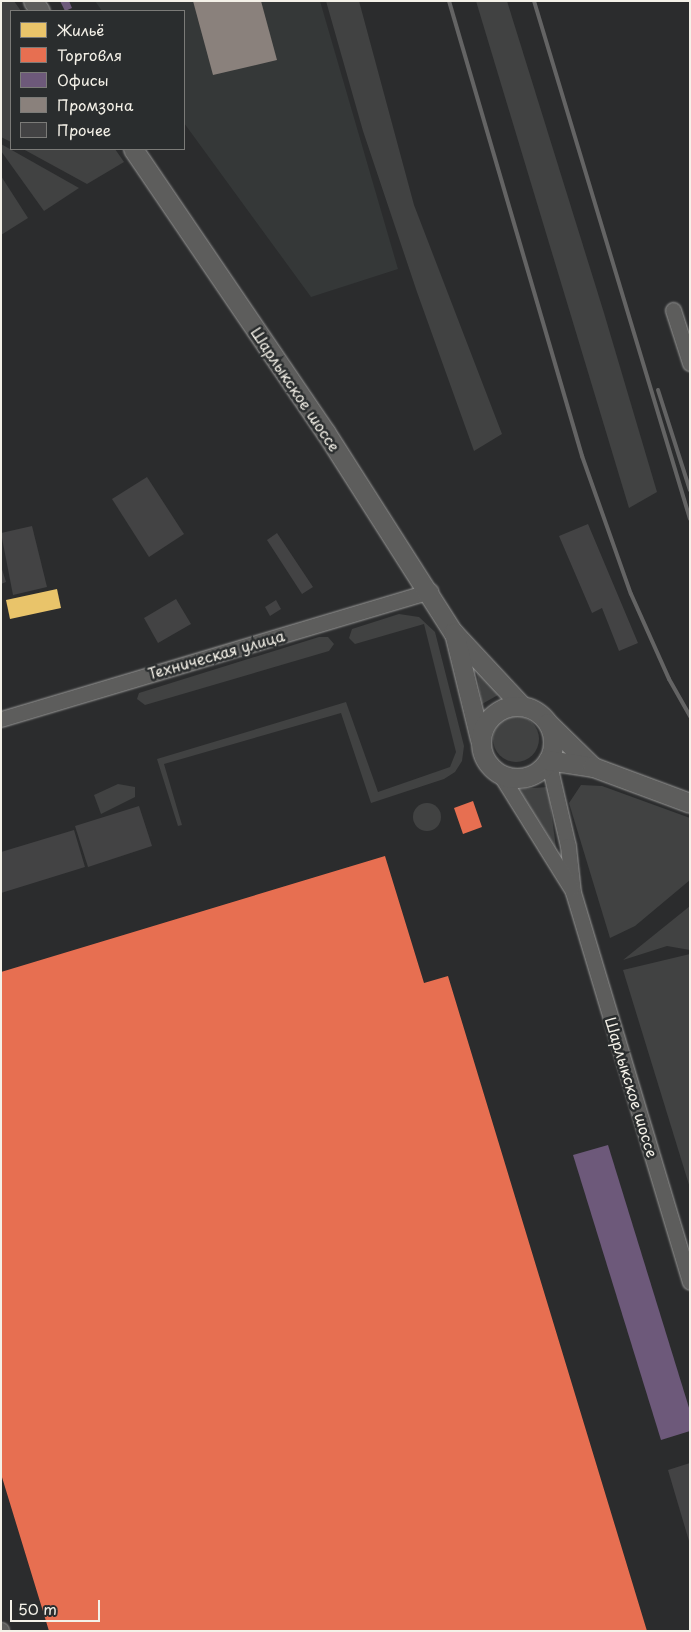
<!DOCTYPE html>
<html>
<head>
<meta charset="utf-8">
<style>
	body { margin:0 }
	#map { position:relative; width:691px; height:1632px; overflow:hidden; background:#2b2c2d; font-family:"Playpen Sans",sans-serif }
	div>[style] { position:absolute }
	.built>* { inset:0; background:#353838 }
	.green>* { inset:0; background:#414242 }
	.round { border-radius:50% }
	.homes>* { inset:0; background:#e9c46a }
	.shops>* { inset:0; background:#e76f51 }
	.offices>* { inset:0; background:#6d597a }
	.industry>* { inset:0; background:#8a817c }
	.building>* { inset:0; background:#434344 }
	.roads { filter:drop-shadow(0 0 1px #979796) drop-shadow(0 0 1px #979796) }
	.minor>* { height:15px; margin:-7.5px; padding:0 7.5px; transform-origin:7.5px; border-radius:7.5px; background:#5d5d5c }
	.major>* { height:19px; margin:-9.5px; padding:0 9.5px; transform-origin:9.5px; border-radius:9.5px; background:#5d5d5c }
	.major>.ring { margin:-9.5px; padding:0; box-sizing:content-box; background:none; border:19px solid #5d5d5c; border-radius:50% }
	.rail>* { height:4px; margin:-2px; padding:0 2px; transform-origin:2px; border-radius:2px; background:#646464 }
	span { translate:-50% -50%; white-space:nowrap; text-align:center; line-height:1.15; -webkit-text-stroke:5px #2a2d2e; paint-order:stroke }
	.street-label { font-size:15px; color:#f4f1e8 }
	.frame { position:absolute; inset:0; border:2px solid #f4f1e8; pointer-events:none }
	.legend { position:absolute; left:10px; top:10px; width:175px; height:140px; box-sizing:border-box; background:#2a2d2e; border:1px solid #7b7b78; margin:0; padding:6px 9px; list-style:none; font-size:15px; color:#f4f1e8 }
	.legend li { display:flex; align-items:center; gap:10px; height:25px }
	.legend b { width:25px; border:1px solid #7b7b78 }
	.scale { position:absolute; left:10px; top:1600px; width:90px; height:22px; box-sizing:border-box; border:2px solid #f4f1e8; border-top:0; padding-left:6px; font-size:15px; line-height:18px; white-space:nowrap; color:#f4f1e8; -webkit-text-stroke:4px #2a2d2e; paint-order:stroke }
</style>
</head>
<body>
<div id="map">
	<div class="built">
		<div style="clip-path:polygon(95px 1px,320px 1px,398px 269px,311px 297px,184px 123px,184px 11px,102px 11px)"></div>
	</div>
	<div class="green">
		<div style="clip-path:polygon(1px 1px,14px 1px,21px 11px,11px 11px,11px 142px,1px 137px)"></div>
		<div style="clip-path:polygon(326px 1px,359px 1px,414px 205px,502px 434px,474px 451px,417px 292px,363px 131px)"></div>
		<div style="clip-path:polygon(476px 1px,507px 1px,604px 313px,657px 492px,629px 508px)"></div>
		<div style="clip-path:polygon(1px 144px,79px 188px,44px 211px,1px 151px)"></div>
		<div style="clip-path:polygon(23px 149px,115px 149px,124px 162px,87px 184px)"></div>
		<div style="clip-path:polygon(1px 176px,28px 218px,1px 235px)"></div>
		<div style="clip-path:polygon(399px 614px,419px 617px,435px 632px,464px 746px,462px 761px,455px 772px,444px 779px,371px 803px,341px 713px,164px 764px,182px 825px,178px 826px,157px 759px,346px 702px,378px 792px,450px 767px,456px 752px,424px 624px,355px 644px,349px 638px,352px 629px)"></div>
		<div style="clip-path:polygon(319px 637px,328px 637px,334px 644px,329px 651px,145px 705px,137px 699px,139px 693px)"></div>
		<div style="clip-path:polygon(476px 669px,498px 695px,482px 704px)"></div>
		<div class="round" style="left:493px;top:716px;width:46px;height:46px"></div>
		<div style="clip-path:polygon(118px 784px,135px 787px,135px 797px,101px 814px,94px 795px)"></div>
		<div style="clip-path:polygon(581px 785px,602px 786px,690px 818px,690px 880px,635px 926px,610px 938px,569px 803px)"></div>
		<div style="clip-path:polygon(548px 787px,556px 848px,519px 789px)"></div>
		<div class="round" style="left:413px;top:803px;width:28px;height:28px"></div>
		<div style="clip-path:polygon(690px 906px,690px 950px,667px 946px,623px 960px)"></div>
		<div style="clip-path:polygon(690px 954px,690px 1188px,623px 970px)"></div>
	</div>
	<div class="homes">
		<div style="clip-path:polygon(57px 589px,61px 608px,10px 619px,6px 600px)"></div>
	</div>
	<div class="shops">
		<div style="clip-path:polygon(473px 801px,482px 827px,463px 834px,454px 808px)"></div>
		<div style="clip-path:polygon(385px 856px,424px 983px,448px 976px,647px 1631px,49px 1631px,1px 1474px,1px 972px)"></div>
	</div>
	<div class="offices">
		<div style="clip-path:polygon(60px 1px,69px 1px,72px 8px,65px 11px)"></div>
		<div style="clip-path:polygon(608px 1145px,690px 1411px,690px 1431px,661px 1440px,573px 1155px)"></div>
	</div>
	<div class="industry">
		<div style="clip-path:polygon(193px 1px,261px 1px,277px 60px,213px 75px)"></div>
	</div>
	<div class="building">
		<div style="clip-path:polygon(147px 477px,184px 534px,149px 557px,112px 499px)"></div>
		<div style="clip-path:polygon(588px 524px,638px 643px,619px 651px,602px 608px,592px 613px,559px 536px)"></div>
		<div style="clip-path:polygon(32px 526px,47px 587px,13px 595px,1px 533px)"></div>
		<div style="clip-path:polygon(277px 533px,313px 587px,302px 594px,267px 540px)"></div>
		<div style="clip-path:polygon(1px 566px,6px 582px,1px 584px)"></div>
		<div style="clip-path:polygon(176px 599px,191px 624px,158px 643px,144px 618px)"></div>
		<div style="clip-path:polygon(276px 600px,281px 609px,270px 616px,265px 607px)"></div>
		<div style="clip-path:polygon(139px 806px,152px 846px,88px 867px,75px 826px)"></div>
		<div style="clip-path:polygon(74px 830px,85px 867px,1px 893px,1px 852px)"></div>
		<div style="clip-path:polygon(690px 1463px,690px 1541px,689px 1541px,668px 1470px)"></div>
	</div>
	<div class="roads">
		<div class="minor">
			<div style="left:673px;top:310px;width:56px;rotate:72.2deg"></div>
			<div style="left:1px;top:719px;width:448px;rotate:-16.6deg"></div>
			<div style="left:548px;top:760px;width:88px;rotate:76.9deg"></div>
			<div style="left:568px;top:846px;width:46px;rotate:83.8deg"></div>
			<div style="left:573px;top:892px;width:407px;rotate:73.3deg"></div>
			<div style="left:500px;top:774px;width:134px;rotate:58.1deg"></div>
			<div style="left:1px;top:1630px;width:1px;rotate:90deg"></div>
		</div>
		<div class="major">
			<div style="left:33px;top:1px;width:12px;rotate:55deg"></div>
			<div style="left:133px;top:149px;width:343px;rotate:55.8deg"></div>
			<div style="left:326px;top:433px;width:236px;rotate:57.5deg"></div>
			<div style="left:453px;top:632px;width:101px;rotate:47deg"></div>
			<div style="left:454px;top:633px;width:110px;rotate:76.3deg"></div>
			<div class="ring" style="left:481px;top:706px;width:53px;height:53px"></div>
			<div style="left:548px;top:723px;width:63px;rotate:44.4deg"></div>
			<div style="left:548px;top:760px;width:46px;rotate:8.8deg"></div>
			<div style="left:593px;top:767px;width:103px;rotate:20.4deg"></div>
		</div>
	</div>
	<div class="rail">
		<div style="left:449px;top:1px;width:474px;rotate:73.7deg"></div>
		<div style="left:582px;top:456px;width:146px;rotate:70.5deg"></div>
		<div style="left:631px;top:594px;width:93px;rotate:65.9deg"></div>
		<div style="left:669px;top:679px;width:43px;rotate:60.4deg"></div>
		<div style="left:534px;top:1px;width:541px;rotate:73.24deg"></div>
		<div style="left:658px;top:390px;width:105px;rotate:72.3deg"></div>
	</div>
	<div class="street-label">
		<span style="left:296px;top:389px;rotate:56deg">Шарлыкское шоссе</span>
		<span style="left:216px;top:654px;rotate:-16deg">Техническая улица</span>
		<span style="left:632px;top:1087px;rotate:73deg">Шарлыкское шоссе</span>
	</div>
	<div class="frame"></div>
	<ul class="legend">
	<li><b style="height:14px;background:#e9c46a"></b>Жильё</li>
	<li><b style="height:14px;background:#e76f51"></b>Торговля</li>
	<li><b style="height:14px;background:#6d597a"></b>Офисы</li>
	<li><b style="height:14px;background:#8a817c"></b>Промзона</li>
	<li><b style="height:14px;background:#434344"></b>Прочее</li>
	</ul>
	<div class="scale">50 m</div>
</div>
</body>
</html>
